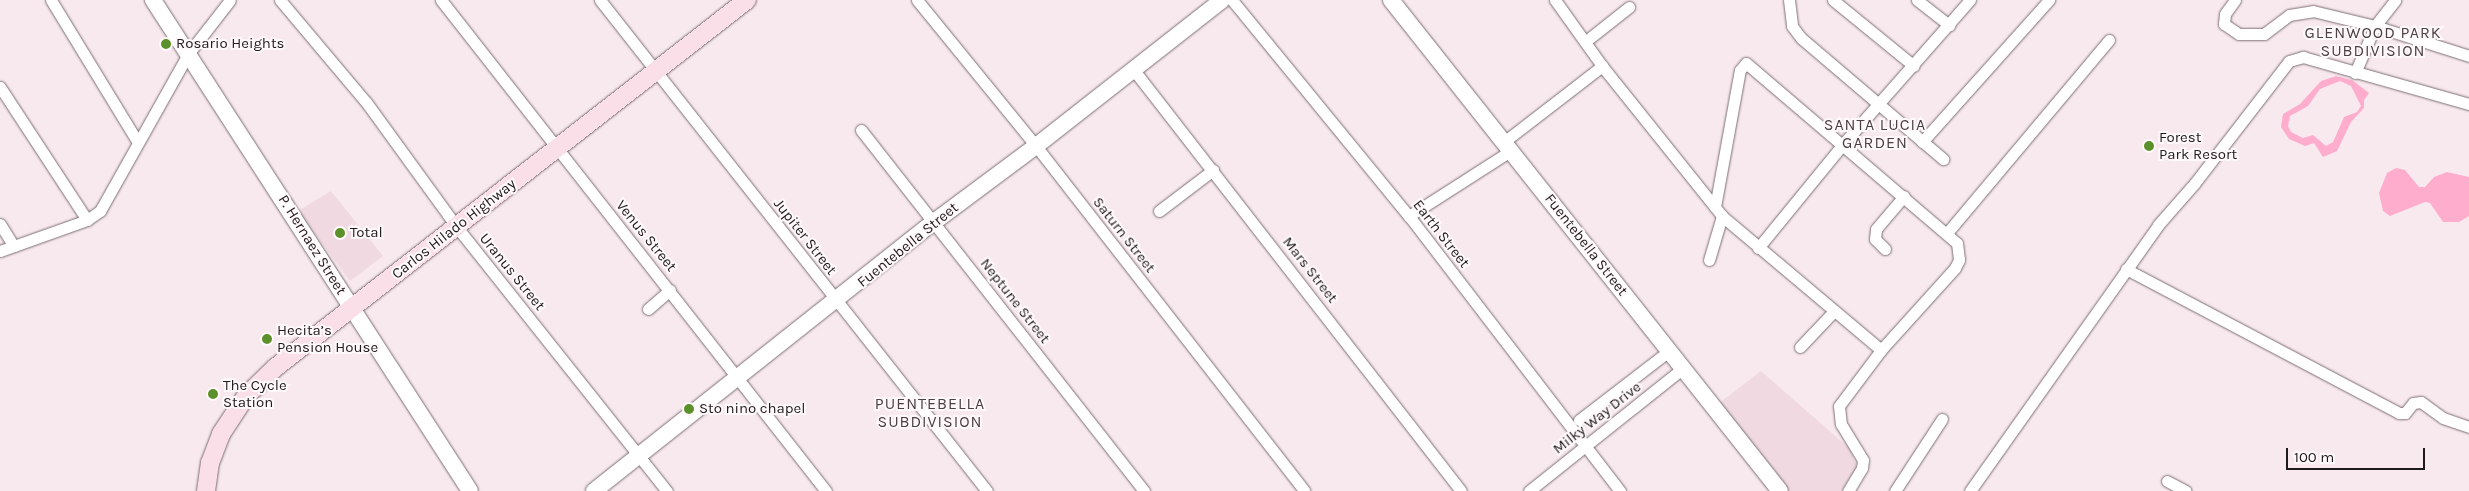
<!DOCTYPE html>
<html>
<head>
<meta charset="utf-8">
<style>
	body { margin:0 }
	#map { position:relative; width:2469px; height:491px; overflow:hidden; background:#f8e9ee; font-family:Karla,sans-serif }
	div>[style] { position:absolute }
	.built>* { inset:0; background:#f0d9e1 }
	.water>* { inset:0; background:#feadcd }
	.roads { filter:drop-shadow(0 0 1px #7c6f74) drop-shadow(0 0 1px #7c6f74) }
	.street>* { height:11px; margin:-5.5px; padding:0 5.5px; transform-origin:5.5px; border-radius:5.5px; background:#fff }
	.secondary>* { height:16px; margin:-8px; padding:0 8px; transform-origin:8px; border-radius:8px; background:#fff }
	.primary>* { height:18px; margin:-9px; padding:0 9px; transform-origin:9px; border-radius:9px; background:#fadee8 }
	.dots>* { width:14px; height:14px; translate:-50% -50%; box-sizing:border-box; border:2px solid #fff9fb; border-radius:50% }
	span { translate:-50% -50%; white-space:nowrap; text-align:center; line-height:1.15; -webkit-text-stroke:4px #fff9fb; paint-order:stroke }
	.poi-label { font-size:15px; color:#1f1a1c }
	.left { translate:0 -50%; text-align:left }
	.street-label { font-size:15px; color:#1f1a1c }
	.neighbourhood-label { font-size:16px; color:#4b4044; letter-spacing:1px }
	.scale { position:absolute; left:2286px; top:448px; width:139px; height:22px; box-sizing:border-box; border:2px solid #1f1a1c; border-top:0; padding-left:6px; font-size:15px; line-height:18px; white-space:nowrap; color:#1f1a1c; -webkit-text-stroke:4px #fff9fb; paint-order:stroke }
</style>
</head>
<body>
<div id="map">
	<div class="built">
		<div style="clip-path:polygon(331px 191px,383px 256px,350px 281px,298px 211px)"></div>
		<div style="clip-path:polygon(1761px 371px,1850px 449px,1857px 467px,1841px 491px,1785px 491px,1718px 404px)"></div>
	</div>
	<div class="water">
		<div style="clip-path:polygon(evenodd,2336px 76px,2352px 80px,2369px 93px,2364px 100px,2364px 108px,2351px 122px,2337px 151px,2323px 157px,2314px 143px,2305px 146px,2289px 139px,2281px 127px,2283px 114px,2300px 104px,2321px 81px,2336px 76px,2340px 81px,2351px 86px,2361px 106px,2357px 112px,2344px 117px,2333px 142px,2326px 146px,2313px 135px,2303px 138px,2291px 132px,2288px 126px,2290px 116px,2308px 106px,2320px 89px,2340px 81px)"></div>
		<div style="clip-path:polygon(2396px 168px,2405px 170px,2419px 187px,2425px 187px,2434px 177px,2447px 172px,2469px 177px,2469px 216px,2459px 222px,2443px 222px,2430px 203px,2425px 202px,2390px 216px,2383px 211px,2379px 193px,2387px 173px)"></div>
	</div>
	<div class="roads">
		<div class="street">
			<div style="left:51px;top:0;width:165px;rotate:58.6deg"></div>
			<div style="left:280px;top:0;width:133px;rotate:49.9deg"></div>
			<div style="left:366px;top:102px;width:153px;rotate:54deg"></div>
			<div style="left:456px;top:226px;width:339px;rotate:51.5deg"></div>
			<div style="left:441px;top:0;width:624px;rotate:51.9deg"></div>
			<div style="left:600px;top:0;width:625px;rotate:51.76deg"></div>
			<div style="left:917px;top:0;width:188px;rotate:50.8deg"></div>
			<div style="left:1036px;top:146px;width:437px;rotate:52.1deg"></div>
			<div style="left:1232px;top:0;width:279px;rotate:50.7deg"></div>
			<div style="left:1409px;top:216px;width:347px;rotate:52.5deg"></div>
			<div style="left:1555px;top:0;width:81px;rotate:54.5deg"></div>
			<div style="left:1602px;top:66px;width:192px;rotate:51.3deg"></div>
			<div style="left:1722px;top:216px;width:208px;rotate:40.1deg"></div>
			<div style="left:1789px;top:0;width:26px;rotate:83deg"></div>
			<div style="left:1792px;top:26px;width:15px;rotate:53deg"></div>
			<div style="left:1801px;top:38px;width:187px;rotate:40.4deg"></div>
			<div style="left:1833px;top:0;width:104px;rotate:39.2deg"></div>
			<div style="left:1917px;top:0;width:41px;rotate:38deg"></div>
			<div style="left:2235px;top:0;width:17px;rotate:126deg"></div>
			<div style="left:2225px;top:14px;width:10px;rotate:96deg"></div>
			<div style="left:2224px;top:24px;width:18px;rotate:34deg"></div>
			<div style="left:2239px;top:34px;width:25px"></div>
			<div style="left:2264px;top:34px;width:31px;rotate:-37deg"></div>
			<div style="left:2289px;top:15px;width:24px;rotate:-9deg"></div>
			<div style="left:2313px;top:11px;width:64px;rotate:13.6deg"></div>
			<div style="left:2375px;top:26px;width:99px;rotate:17.7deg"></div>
			<div style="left:1586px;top:41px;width:55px;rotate:-38.3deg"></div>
			<div style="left:1133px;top:69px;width:534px;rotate:52.14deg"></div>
			<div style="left:2355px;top:73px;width:51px;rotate:-66.9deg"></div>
			<div style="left:2375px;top:26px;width:33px;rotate:-52deg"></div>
			<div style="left:0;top:87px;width:159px;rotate:56.8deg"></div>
			<div style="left:861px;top:130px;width:459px;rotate:51.9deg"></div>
			<div style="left:1505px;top:141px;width:123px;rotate:-37.7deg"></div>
			<div style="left:1922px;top:142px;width:191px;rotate:-48.2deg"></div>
			<div style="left:1715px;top:207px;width:139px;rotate:-79.7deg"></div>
			<div style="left:1740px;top:70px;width:9px;rotate:-49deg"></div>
			<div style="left:1746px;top:63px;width:277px;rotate:40.5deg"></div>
			<div style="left:1957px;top:243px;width:17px;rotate:83deg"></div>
			<div style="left:1959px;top:260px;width:9px;rotate:117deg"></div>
			<div style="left:1955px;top:268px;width:110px;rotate:132.1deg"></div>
			<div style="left:1881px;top:350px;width:70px;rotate:126.9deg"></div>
			<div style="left:1839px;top:406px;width:18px;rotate:84deg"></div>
			<div style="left:1841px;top:424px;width:42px;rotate:58.6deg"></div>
			<div style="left:1863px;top:460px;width:8px;rotate:97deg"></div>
			<div style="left:1862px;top:468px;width:27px;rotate:121deg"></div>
			<div style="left:1159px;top:211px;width:68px;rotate:-37.2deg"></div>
			<div style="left:1409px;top:216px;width:122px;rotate:-32.7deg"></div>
			<div style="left:0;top:224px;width:26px;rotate:58deg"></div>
			<div style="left:1947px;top:233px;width:252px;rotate:-50deg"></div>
			<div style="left:1758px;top:248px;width:134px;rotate:-50.7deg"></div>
			<div style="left:1843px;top:144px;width:192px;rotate:-48.6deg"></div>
			<div style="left:1885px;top:249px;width:14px;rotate:-135deg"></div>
			<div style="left:1875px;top:239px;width:10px;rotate:-84deg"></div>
			<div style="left:1876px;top:229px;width:43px;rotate:-49.7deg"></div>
			<div style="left:0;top:251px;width:92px;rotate:-19.6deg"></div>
			<div style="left:87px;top:220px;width:16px;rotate:-35deg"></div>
			<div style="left:100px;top:211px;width:180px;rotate:-60.7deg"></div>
			<div style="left:188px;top:54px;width:68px;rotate:-52.1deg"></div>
			<div style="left:1709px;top:260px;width:46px;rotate:-73.5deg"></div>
			<div style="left:2126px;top:269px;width:309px;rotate:27.8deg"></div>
			<div style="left:2399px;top:413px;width:6px"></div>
			<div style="left:2405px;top:413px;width:13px;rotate:-51deg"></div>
			<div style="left:2413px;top:403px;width:8px;rotate:-7deg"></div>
			<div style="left:2421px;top:402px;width:27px;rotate:36deg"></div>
			<div style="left:2443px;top:418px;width:28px;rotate:19deg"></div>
			<div style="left:648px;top:309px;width:29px;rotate:-41deg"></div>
			<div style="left:1800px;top:347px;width:50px;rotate:-46.6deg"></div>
			<div style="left:1579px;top:420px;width:113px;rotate:-37.5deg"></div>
			<div style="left:2167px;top:481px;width:21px;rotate:28deg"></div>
			<div style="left:1529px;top:491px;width:197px;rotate:-38.6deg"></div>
			<div style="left:1895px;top:491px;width:86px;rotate:-56.9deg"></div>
			<div style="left:1970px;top:491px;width:326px;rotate:-54.7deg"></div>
			<div style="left:2158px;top:225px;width:55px;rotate:-48.7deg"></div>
			<div style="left:2194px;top:184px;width:155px;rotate:-52.3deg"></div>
			<div style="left:2289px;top:61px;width:15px;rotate:-16deg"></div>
			<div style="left:2303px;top:57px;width:173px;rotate:15.8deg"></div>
		</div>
		<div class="secondary">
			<div style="left:153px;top:0;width:584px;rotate:57.15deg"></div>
			<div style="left:1391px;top:0;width:626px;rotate:51.61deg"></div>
			<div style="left:594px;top:491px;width:434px;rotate:-38.4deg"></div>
			<div style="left:934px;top:222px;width:127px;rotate:-36.7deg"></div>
			<div style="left:1036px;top:146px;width:236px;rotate:-38.1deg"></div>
		</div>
		<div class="primary">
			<div style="left:206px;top:491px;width:28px;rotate:-82deg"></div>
			<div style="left:210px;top:463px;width:31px;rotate:-69deg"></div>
			<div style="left:221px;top:434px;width:45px;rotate:-56.7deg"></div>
			<div style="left:246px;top:396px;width:42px;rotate:-44deg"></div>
			<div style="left:276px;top:367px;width:597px;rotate:-37.93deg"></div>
		</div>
	</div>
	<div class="dots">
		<div style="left:166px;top:44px;background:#5b902a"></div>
		<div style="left:2149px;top:146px;background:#5b902a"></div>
		<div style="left:340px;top:233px;background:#5b902a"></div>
		<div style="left:267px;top:339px;background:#5b902a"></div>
		<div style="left:213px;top:394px;background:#5b902a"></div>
		<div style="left:689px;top:409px;background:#5b902a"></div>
	</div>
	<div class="poi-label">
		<span class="left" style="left:176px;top:44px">Rosario Heights</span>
		<span class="left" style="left:2159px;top:146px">Forest<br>Park Resort</span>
		<span class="left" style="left:350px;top:233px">Total</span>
		<span class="left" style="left:277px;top:339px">Hecita’s<br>Pension House</span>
		<span class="left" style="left:223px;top:394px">The Cycle<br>Station</span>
		<span class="left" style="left:699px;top:409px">Sto nino chapel</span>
	</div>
	<div class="street-label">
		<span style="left:454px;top:229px;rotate:-38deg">Carlos Hilado Highway</span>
		<span style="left:1441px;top:234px;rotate:52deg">Earth Street</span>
		<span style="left:1124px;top:235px;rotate:52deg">Saturn Street</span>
		<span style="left:646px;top:236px;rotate:51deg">Venus Street</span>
		<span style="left:805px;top:237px;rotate:52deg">Jupiter Street</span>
		<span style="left:312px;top:245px;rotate:58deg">P. Hernaez Street</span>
		<span style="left:908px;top:245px;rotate:-39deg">Fuentebella Street</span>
		<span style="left:1586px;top:245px;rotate:52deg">Fuentebella Street</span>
		<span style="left:1310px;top:270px;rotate:52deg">Mars Street</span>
		<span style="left:512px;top:272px;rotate:51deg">Uranus Street</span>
		<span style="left:1015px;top:301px;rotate:52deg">Neptune Street</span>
		<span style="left:1597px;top:418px;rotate:-38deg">Milky Way Drive</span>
	</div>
	<div class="neighbourhood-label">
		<span style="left:2373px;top:42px">GLENWOOD PARK<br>SUBDIVISION</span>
		<span style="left:1875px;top:134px">SANTA LUCIA<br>GARDEN</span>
		<span style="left:930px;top:413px">PUENTEBELLA<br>SUBDIVISION</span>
	</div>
	<div class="scale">100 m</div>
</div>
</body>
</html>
